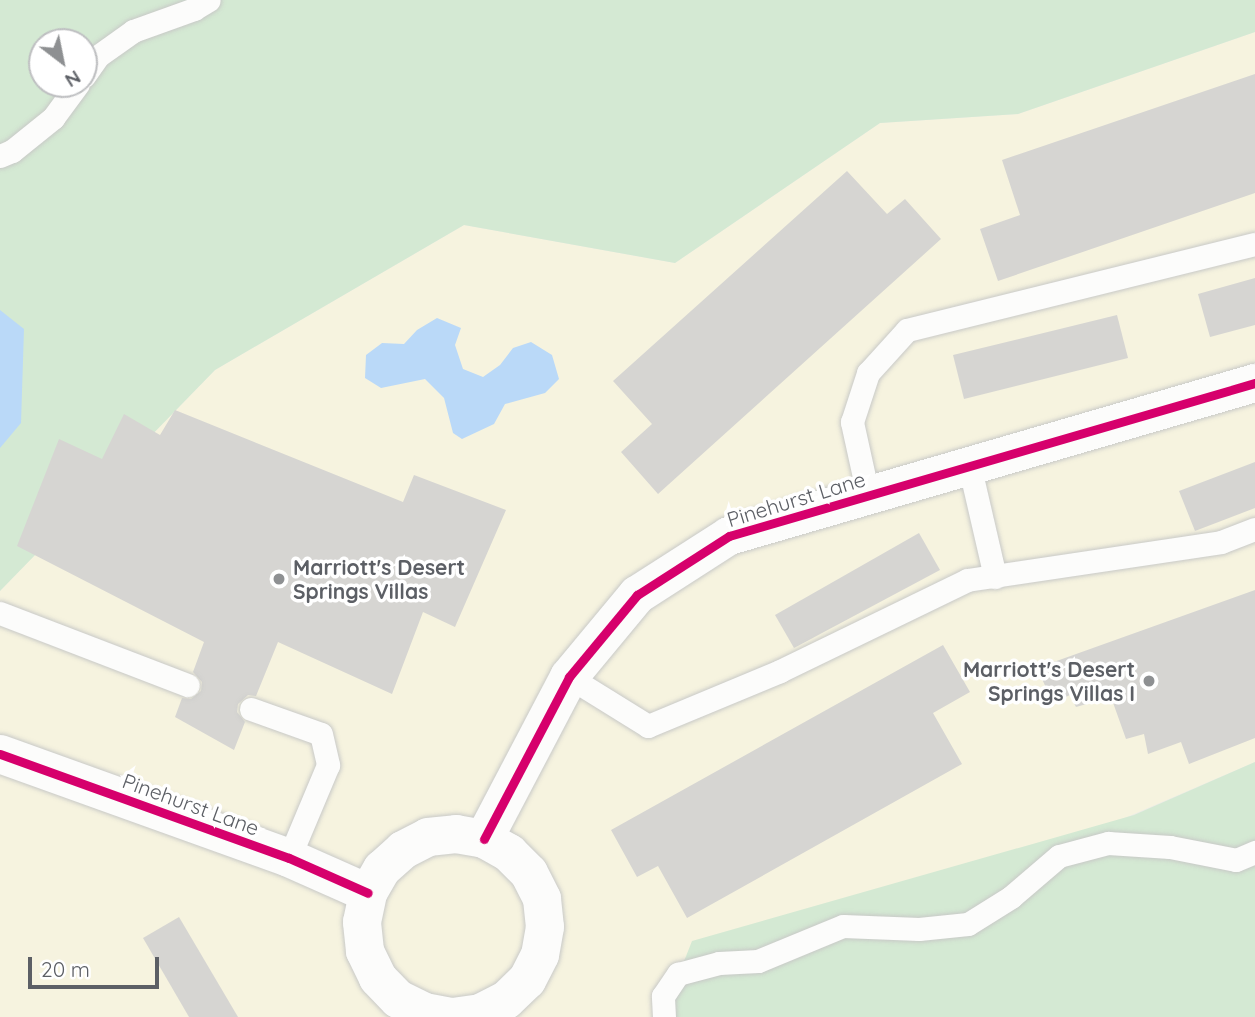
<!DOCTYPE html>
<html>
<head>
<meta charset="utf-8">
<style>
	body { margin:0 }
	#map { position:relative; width:1255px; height:1017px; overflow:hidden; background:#ecece7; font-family:Quicksand,sans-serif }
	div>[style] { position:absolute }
	.commercial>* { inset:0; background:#f6f3df }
	.green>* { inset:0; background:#d4e9d3 }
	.water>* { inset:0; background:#bad9f8 }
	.building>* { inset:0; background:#d6d5d2 }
	.roads { filter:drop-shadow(0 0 2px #c8c9c7) drop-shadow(0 0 2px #c8c9c7) }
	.service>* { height:23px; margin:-11.5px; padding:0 11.5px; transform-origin:11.5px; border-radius:11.5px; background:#fcfcfb }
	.minor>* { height:38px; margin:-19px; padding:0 19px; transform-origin:19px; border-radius:19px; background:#fcfcfb }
	.cycleway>* { height:9px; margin:-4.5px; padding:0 4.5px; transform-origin:4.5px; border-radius:4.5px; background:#d6006c }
	.dots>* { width:19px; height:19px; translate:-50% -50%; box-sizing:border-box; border:4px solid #fff; border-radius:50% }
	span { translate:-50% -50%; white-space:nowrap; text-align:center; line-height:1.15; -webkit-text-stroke:7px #fff; paint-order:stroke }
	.street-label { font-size:21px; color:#5c5f65 }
	.poi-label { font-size:21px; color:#5c5f65; font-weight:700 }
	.left { translate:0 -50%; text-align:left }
	.right { translate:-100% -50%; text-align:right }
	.north { position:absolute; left:28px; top:28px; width:70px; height:70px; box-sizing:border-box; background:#fff; border:2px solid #bebfc1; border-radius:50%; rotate:148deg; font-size:19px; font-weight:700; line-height:28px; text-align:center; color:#5c5f65 }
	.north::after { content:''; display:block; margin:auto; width:24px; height:32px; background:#8e9092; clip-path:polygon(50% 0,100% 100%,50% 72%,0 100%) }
	.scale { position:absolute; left:28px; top:957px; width:131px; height:32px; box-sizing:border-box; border:4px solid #5c5f65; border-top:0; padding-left:9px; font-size:21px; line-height:24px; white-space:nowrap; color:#5c5f65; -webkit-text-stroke:5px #fff; paint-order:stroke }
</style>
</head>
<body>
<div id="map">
	<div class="commercial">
		<div style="clip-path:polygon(1255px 32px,1255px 762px,662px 1017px,0 1017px,0 591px,215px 370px,464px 225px,675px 263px,880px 123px,1018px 114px)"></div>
	</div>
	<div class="green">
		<div style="clip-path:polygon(evenodd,0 0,1255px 0,1255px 32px,1018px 114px,880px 123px,675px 263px,464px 225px,215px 370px,0 591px,0 0,42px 42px,84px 42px,84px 84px,42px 84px,42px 42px)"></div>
		<div style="clip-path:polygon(1255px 762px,1255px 1017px,662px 1017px,692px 941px,1134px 815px)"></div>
	</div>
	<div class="water">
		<div style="clip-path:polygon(0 310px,24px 329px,21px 423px,0 448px)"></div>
		<div style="clip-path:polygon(437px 318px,461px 328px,455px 345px,463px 369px,483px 377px,500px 365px,513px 348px,531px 342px,552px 355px,559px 379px,545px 393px,505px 404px,494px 424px,462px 439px,453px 433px,444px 398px,425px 379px,381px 388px,365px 378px,366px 355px,382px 343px,404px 344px,417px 330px)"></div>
	</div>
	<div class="building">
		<div style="clip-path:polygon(1255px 74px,1255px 193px,998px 281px,980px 229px,1020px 215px,1002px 160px)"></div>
		<div style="clip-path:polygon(847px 171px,887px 214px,905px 199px,941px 239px,658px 494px,621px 452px,652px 424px,613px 381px)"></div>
		<div style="clip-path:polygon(1255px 278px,1255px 325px,1210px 337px,1198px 294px)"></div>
		<div style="clip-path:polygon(1117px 315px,1128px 358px,964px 399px,953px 355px)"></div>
		<div style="clip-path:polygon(175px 410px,403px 502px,414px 475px,506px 510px,455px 627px,423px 612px,392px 694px,278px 642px,256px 696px,248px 695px,238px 704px,237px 712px,245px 722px,234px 750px,175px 717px,182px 698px,191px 699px,201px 691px,202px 682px,193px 672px,204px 642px,17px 546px,59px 439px,102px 459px,124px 414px,160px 435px)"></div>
		<div style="clip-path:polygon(1255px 462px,1255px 508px,1195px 531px,1179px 491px)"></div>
		<div style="clip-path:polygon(919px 533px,940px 570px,794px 648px,775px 615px)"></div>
		<div style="clip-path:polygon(1255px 590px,1255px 738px,1189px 764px,1181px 742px,1148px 754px,1144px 734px,1126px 739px,1111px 697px,1076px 707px,1070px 695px,1053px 703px,1037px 668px)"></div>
		<div style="clip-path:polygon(943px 645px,970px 692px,933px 713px,962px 764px,687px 918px,658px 866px,637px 877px,611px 830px)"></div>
		<div style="clip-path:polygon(179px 917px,238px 1017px,189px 1017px,143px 938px)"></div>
	</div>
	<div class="roads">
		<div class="service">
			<div style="left:84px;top:76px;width:24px;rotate:-55deg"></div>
			<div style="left:98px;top:56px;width:43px;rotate:-35.5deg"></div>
			<div style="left:133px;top:31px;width:65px;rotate:-19.8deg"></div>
			<div style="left:194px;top:9px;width:17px;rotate:-31deg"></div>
			<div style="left:0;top:156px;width:13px;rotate:-23deg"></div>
			<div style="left:12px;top:151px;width:53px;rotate:-38.8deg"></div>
			<div style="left:53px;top:118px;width:42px;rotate:-53.7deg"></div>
			<div style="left:969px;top:464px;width:116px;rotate:77deg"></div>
			<div style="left:868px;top:495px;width:75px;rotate:-102.4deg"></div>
			<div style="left:852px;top:422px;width:52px;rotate:-71.9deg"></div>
			<div style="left:868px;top:373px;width:58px;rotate:-47.8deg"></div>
			<div style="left:907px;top:330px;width:358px;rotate:-13.9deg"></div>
			<div style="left:0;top:613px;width:201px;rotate:21deg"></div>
			<div style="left:569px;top:677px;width:93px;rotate:31.8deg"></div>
			<div style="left:648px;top:726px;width:143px;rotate:-22.6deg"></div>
			<div style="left:780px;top:671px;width:208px;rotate:-25.9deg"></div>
			<div style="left:967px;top:580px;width:257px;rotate:-8.5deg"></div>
			<div style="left:1221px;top:542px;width:36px;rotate:-21deg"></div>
			<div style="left:251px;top:709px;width:74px;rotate:19.7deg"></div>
			<div style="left:321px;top:734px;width:32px;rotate:77deg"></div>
			<div style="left:328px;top:765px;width:101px;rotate:112.8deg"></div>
			<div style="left:664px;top:1017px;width:21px;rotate:-93deg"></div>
			<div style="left:663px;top:996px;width:27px;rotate:-56deg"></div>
			<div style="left:678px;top:974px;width:42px;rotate:-15deg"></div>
			<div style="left:719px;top:963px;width:39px;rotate:-3deg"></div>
			<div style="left:758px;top:961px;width:92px;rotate:-22.4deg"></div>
			<div style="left:843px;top:926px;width:76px;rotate:2.3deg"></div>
			<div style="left:919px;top:929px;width:49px;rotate:-5.8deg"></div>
			<div style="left:968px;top:924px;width:51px;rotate:-32.1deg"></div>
			<div style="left:1011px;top:897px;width:63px;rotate:-40.5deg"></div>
			<div style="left:1059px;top:856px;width:51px;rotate:-14.9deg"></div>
			<div style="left:1108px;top:843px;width:62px;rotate:3.7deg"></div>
			<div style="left:1170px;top:847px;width:67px;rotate:11.1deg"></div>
			<div style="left:1236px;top:860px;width:21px;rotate:-23deg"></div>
		</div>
		<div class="minor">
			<div style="left:0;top:754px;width:307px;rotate:19.8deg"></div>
			<div style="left:289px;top:858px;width:86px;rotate:23.9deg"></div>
			<div style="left:484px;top:839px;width:183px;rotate:-62.3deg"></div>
			<div style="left:569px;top:677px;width:107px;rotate:-50.3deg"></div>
			<div style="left:637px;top:595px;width:109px;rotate:-32.7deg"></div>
			<div style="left:729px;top:536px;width:548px;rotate:-16.22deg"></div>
			<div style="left:451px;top:1017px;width:26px;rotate:-169deg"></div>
			<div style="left:425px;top:1012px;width:30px;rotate:-154deg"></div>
			<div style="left:398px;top:999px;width:29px;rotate:-134deg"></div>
			<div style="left:378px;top:978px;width:30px;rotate:-116deg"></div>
			<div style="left:365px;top:951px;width:29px;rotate:-96deg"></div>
			<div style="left:362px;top:922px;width:30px;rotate:-78deg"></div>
			<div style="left:368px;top:893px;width:28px;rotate:-60deg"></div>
			<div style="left:382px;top:869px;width:28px;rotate:-42deg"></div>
			<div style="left:403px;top:850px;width:28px;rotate:-27deg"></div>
			<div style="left:428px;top:837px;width:28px;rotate:-6deg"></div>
			<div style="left:456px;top:834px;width:28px;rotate:10deg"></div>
			<div style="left:484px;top:839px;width:29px;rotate:29deg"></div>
			<div style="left:509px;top:853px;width:28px;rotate:45deg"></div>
			<div style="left:529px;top:873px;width:29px;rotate:63deg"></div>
			<div style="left:542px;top:899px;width:28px;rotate:84deg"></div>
			<div style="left:545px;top:927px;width:28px;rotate:100deg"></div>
			<div style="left:540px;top:955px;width:28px;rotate:117deg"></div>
			<div style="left:527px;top:980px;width:29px;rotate:136deg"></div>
			<div style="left:506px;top:1000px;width:28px;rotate:153deg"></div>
			<div style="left:481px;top:1013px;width:27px;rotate:172deg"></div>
		</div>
	</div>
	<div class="cycleway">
		<div style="left:0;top:754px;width:307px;rotate:19.8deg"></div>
		<div style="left:289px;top:858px;width:86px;rotate:23.9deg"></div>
		<div style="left:484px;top:839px;width:183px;rotate:-62.3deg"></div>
		<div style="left:569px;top:677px;width:107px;rotate:-50.3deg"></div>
		<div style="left:637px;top:595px;width:109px;rotate:-32.7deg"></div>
		<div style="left:729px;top:536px;width:548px;rotate:-16.22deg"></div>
	</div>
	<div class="dots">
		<div style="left:279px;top:579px;background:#8e9092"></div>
		<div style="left:1149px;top:681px;background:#8e9092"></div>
	</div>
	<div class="street-label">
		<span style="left:796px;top:499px;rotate:-17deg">Pinehurst Lane</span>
		<span style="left:191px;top:804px;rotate:20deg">Pinehurst Lane</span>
	</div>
	<div class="poi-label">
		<span class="left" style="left:293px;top:579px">Marriott's Desert<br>Springs Villas</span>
		<span class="right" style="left:1135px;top:681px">Marriott's Desert<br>Springs Villas I</span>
	</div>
	<div class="north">N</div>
	<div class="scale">20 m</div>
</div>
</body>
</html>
